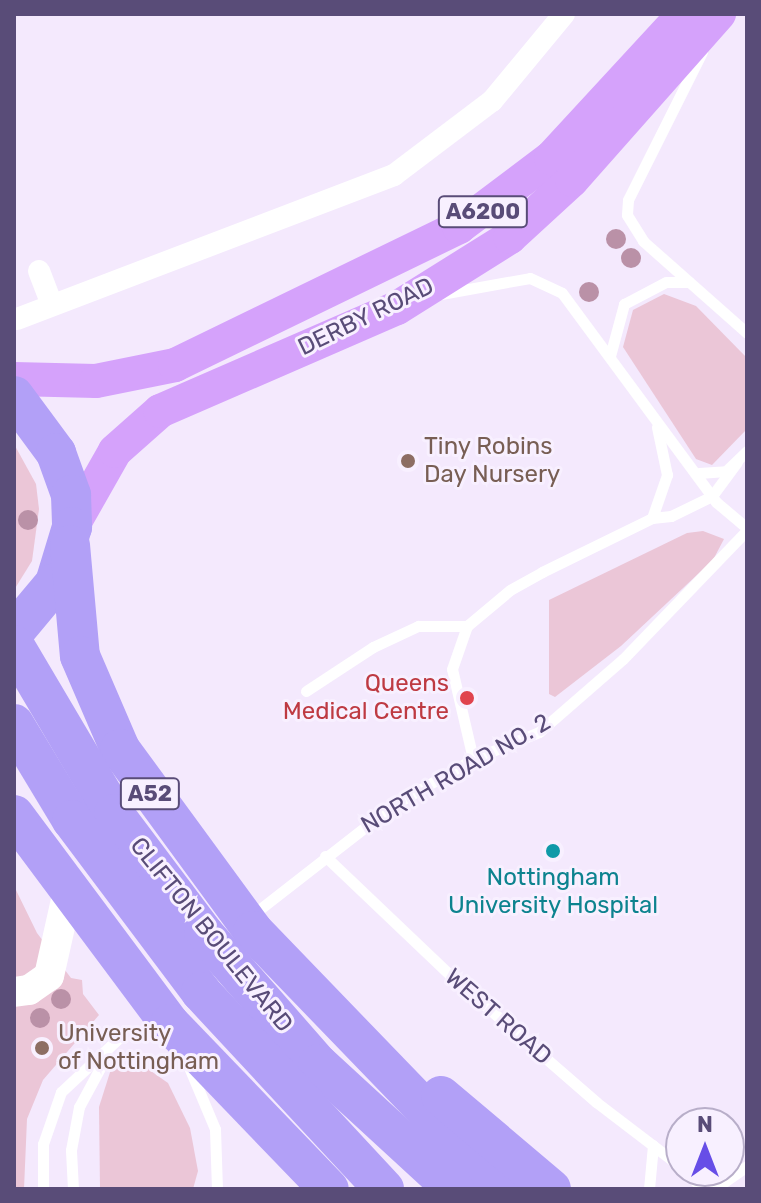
<!DOCTYPE html>
<html>
<head>
<meta charset="utf-8">
<style>
	body { margin:0 }
	#map { position:relative; width:761px; height:1203px; overflow:hidden; background:#f4e9fd; font-family:Rubik,sans-serif }
	div>[style] { position:absolute }
	.green>* { inset:0; background:#ebc6d7 }
	.lane>* { height:11px; margin:-5.5px; padding:0 5.5px; transform-origin:5.5px; border-radius:5.5px; background:#fff }
	.street>* { height:22px; margin:-11px; padding:0 11px; transform-origin:11px; border-radius:11px; background:#fff }
	.secondary>* { height:30px; margin:-15px; padding:0 15px; transform-origin:15px; border-radius:15px; background:#fff }
	.primary>* { height:34px; margin:-17px; padding:0 17px; transform-origin:17px; border-radius:17px; background:#d5a2fb }
	.highway>* { height:40px; margin:-20px; padding:0 20px; transform-origin:20px; border-radius:20px; background:#b2a0f7 }
	.trees>* { width:20px; height:20px; margin:-10px; border-radius:50%; background:#ba91a7 }
	.dots>* { width:22px; height:22px; translate:-50% -50%; box-sizing:border-box; border:4px solid #f8f0ff; border-radius:50% }
	span { translate:-50% -50%; white-space:nowrap; text-align:center; line-height:1.15; -webkit-text-stroke:6px #f8f0ff; paint-order:stroke }
	.shield-label span { padding:2px 6px; background:#f8f0ff; border:2px solid; border-radius:6px; -webkit-text-stroke-width:0 }
	.shield-label { font-size:22px; color:#594c78; font-weight:700 }
	.street-label { font-size:24px; color:#594c78 }
	.education-label { font-size:24px; color:#785e54 }
	.left { translate:0 -50%; text-align:left }
	.health-label { font-size:24px; color:#be3a42 }
	.right { translate:-100% -50%; text-align:right }
	.culture-label { font-size:24px; color:#0d838f }
	.frame { position:absolute; inset:0; border:16px solid #594c78; pointer-events:none }
	.north { position:absolute; left:665px; top:1107px; width:80px; height:80px; box-sizing:border-box; background:#f8f0ff; border:2px solid #b8aec9; border-radius:50%; rotate:0deg; font-size:22px; font-weight:700; line-height:32px; text-align:center; color:#594c78 }
	.north::after { content:''; display:block; margin:auto; width:28px; height:36px; background:#674ee7; clip-path:polygon(50% 0,100% 100%,50% 72%,0 100%) }
</style>
</head>
<body>
<div id="map">
	<div class="green">
		<div style="clip-path:polygon(664px 294px,696px 306px,747px 358px,747px 429px,712px 465px,696px 459px,623px 347px,633px 310px)"></div>
		<div style="clip-path:polygon(14px 444px,36px 484px,39px 509px,32px 561px,14px 590px)"></div>
		<div style="clip-path:polygon(703px 531px,724px 539px,713px 560px,621px 646px,555px 697px,549px 694px,549px 600px,687px 533px)"></div>
		<div style="clip-path:polygon(14px 886px,37px 933px,71px 978px,82px 980px,83px 994px,99px 1015px,43px 1080px,27px 1119px,24px 1189px,14px 1189px)"></div>
		<div style="clip-path:polygon(138px 1062px,168px 1083px,190px 1128px,198px 1171px,193px 1189px,100px 1189px,99px 1107px,112px 1066px)"></div>
	</div>
	<div class="lane">
		<div style="left:702px;top:52px;width:165px;rotate:116.6deg"></div>
		<div style="left:628px;top:200px;width:15px;rotate:94deg"></div>
		<div style="left:627px;top:215px;width:31px;rotate:58deg"></div>
		<div style="left:643px;top:241px;width:139px;rotate:41.5deg"></div>
		<div style="left:441px;top:294px;width:90px;rotate:-10.2deg"></div>
		<div style="left:530px;top:278px;width:35px;rotate:25deg"></div>
		<div style="left:562px;top:293px;width:260px;rotate:53.6deg"></div>
		<div style="left:716px;top:502px;width:40px;rotate:40deg"></div>
		<div style="left:610px;top:356px;width:54px;rotate:-74.9deg"></div>
		<div style="left:624px;top:304px;width:47px;rotate:-27.6deg"></div>
		<div style="left:666px;top:282px;width:23px"></div>
		<div style="left:699px;top:473px;width:27px;rotate:-4deg"></div>
		<div style="left:726px;top:471px;width:29px;rotate:-44deg"></div>
		<div style="left:652px;top:518px;width:46px;rotate:-70.8deg"></div>
		<div style="left:667px;top:475px;width:49px;rotate:-101.8deg"></div>
		<div style="left:306px;top:691px;width:80px;rotate:-33.3deg"></div>
		<div style="left:373px;top:647px;width:50px;rotate:-25deg"></div>
		<div style="left:418px;top:626px;width:49px"></div>
		<div style="left:473px;top:759px;width:92px;rotate:-103.1deg"></div>
		<div style="left:452px;top:669px;width:46px;rotate:-70.8deg"></div>
		<div style="left:467px;top:626px;width:56px;rotate:-39.9deg"></div>
		<div style="left:510px;top:590px;width:37px;rotate:-29deg"></div>
		<div style="left:542px;top:572px;width:123px;rotate:-26.1deg"></div>
		<div style="left:652px;top:518px;width:19px;rotate:-6deg"></div>
		<div style="left:671px;top:516px;width:46px;rotate:-26deg"></div>
		<div style="left:712px;top:496px;width:42px;rotate:-53.7deg"></div>
		<div style="left:325px;top:856px;width:173px;rotate:43.6deg"></div>
		<div style="left:450px;top:975px;width:194px;rotate:41deg"></div>
		<div style="left:596px;top:1102px;width:107px;rotate:37.4deg"></div>
		<div style="left:260px;top:909px;width:171px;rotate:-37.9deg"></div>
		<div style="left:395px;top:804px;width:90px;rotate:-30deg"></div>
		<div style="left:473px;top:759px;width:71px;rotate:-22.2deg"></div>
		<div style="left:539px;top:732px;width:111px;rotate:-41deg"></div>
		<div style="left:623px;top:659px;width:179px;rotate:-46.1deg"></div>
		<div style="left:189px;top:1067px;width:67px;rotate:67.2deg"></div>
		<div style="left:215px;top:1129px;width:60px;rotate:88.1deg"></div>
		<div style="left:685px;top:1171px;width:25px;rotate:45deg"></div>
		<div style="left:43px;top:1189px;width:45px;rotate:-90deg"></div>
		<div style="left:43px;top:1144px;width:55px;rotate:-70.9deg"></div>
		<div style="left:61px;top:1092px;width:79px;rotate:-43deg"></div>
		<div style="left:73px;top:1189px;width:39px;rotate:-93deg"></div>
		<div style="left:71px;top:1150px;width:44px;rotate:-79.5deg"></div>
		<div style="left:79px;top:1107px;width:59px;rotate:-61.7deg"></div>
		<div style="left:649px;top:1189px;width:44px;rotate:-84.8deg"></div>
		<div style="left:714px;top:1189px;width:40px;rotate:-34.9deg"></div>
	</div>
	<div class="street">
		<div style="left:39px;top:271px;width:36px;rotate:69deg"></div>
		<div style="left:17px;top:319px;width:404px;rotate:-20.9deg"></div>
		<div style="left:394px;top:175px;width:123px;rotate:-37.1deg"></div>
		<div style="left:492px;top:101px;width:113px;rotate:-50.4deg"></div>
	</div>
	<div class="secondary">
		<div style="left:14px;top:992px;width:15px;rotate:-8deg"></div>
		<div style="left:29px;top:990px;width:24px;rotate:-35deg"></div>
		<div style="left:49px;top:976px;width:87px;rotate:-77.4deg"></div>
	</div>
	<div class="primary">
		<div style="left:14px;top:379px;width:82px;rotate:1.4deg"></div>
		<div style="left:96px;top:381px;width:81px;rotate:-11.4deg"></div>
		<div style="left:175px;top:365px;width:316px;rotate:-25.9deg"></div>
		<div style="left:459px;top:227px;width:115px;rotate:-36.9deg"></div>
		<div style="left:551px;top:158px;width:196px;rotate:-47.3deg"></div>
		<div style="left:72px;top:527px;width:87px;rotate:-60.5deg"></div>
		<div style="left:115px;top:451px;width:60px;rotate:-41.6deg"></div>
		<div style="left:160px;top:411px;width:258px;rotate:-23.5deg"></div>
		<div style="left:397px;top:308px;width:133px;rotate:-32.1deg"></div>
		<div style="left:510px;top:237px;width:84px;rotate:-42.6deg"></div>
		<div style="left:572px;top:180px;width:222px;rotate:-48.5deg"></div>
	</div>
	<div class="highway">
		<div style="left:14px;top:396px;width:71px;rotate:53.6deg"></div>
		<div style="left:56px;top:453px;width:45px;rotate:70.3deg"></div>
		<div style="left:71px;top:495px;width:32px;rotate:88deg"></div>
		<div style="left:72px;top:527px;width:59px;rotate:106.9deg"></div>
		<div style="left:55px;top:583px;width:64px;rotate:129.9deg"></div>
		<div style="left:70px;top:545px;width:111px;rotate:84.9deg"></div>
		<div style="left:80px;top:656px;width:101px;rotate:66.7deg"></div>
		<div style="left:120px;top:749px;width:225px;rotate:53.8deg"></div>
		<div style="left:253px;top:931px;width:359px;rotate:46deg"></div>
		<div style="left:14px;top:645px;width:196px;rotate:59.4deg"></div>
		<div style="left:114px;top:814px;width:150px;rotate:53.1deg"></div>
		<div style="left:204px;top:934px;width:173px;rotate:48.8deg"></div>
		<div style="left:318px;top:1064px;width:185px;rotate:42.6deg"></div>
		<div style="left:14px;top:724px;width:112px;rotate:58.9deg"></div>
		<div style="left:72px;top:820px;width:215px;rotate:53.1deg"></div>
		<div style="left:201px;top:992px;width:269px;rotate:47.1deg"></div>
		<div style="left:14px;top:815px;width:261px;rotate:53.3deg"></div>
		<div style="left:170px;top:1024px;width:229px;rotate:46.1deg"></div>
		<div style="left:441px;top:1096px;width:144px;rotate:40.2deg"></div>
	</div>
	<div class="trees">
		<div style="left:616px;top:239px"></div>
		<div style="left:631px;top:258px"></div>
		<div style="left:589px;top:292px"></div>
		<div style="left:28px;top:520px"></div>
		<div style="left:61px;top:999px"></div>
		<div style="left:40px;top:1018px"></div>
	</div>
	<div class="dots">
		<div style="left:408px;top:461px;background:#8d6e63"></div>
		<div style="left:467px;top:698px;background:#e0444e"></div>
		<div style="left:553px;top:851px;background:#0f9aa8"></div>
		<div style="left:42px;top:1048px;background:#8d6e63"></div>
	</div>
	<div class="shield-label">
		<span style="left:483px;top:212px">A6200</span>
		<span style="left:150px;top:794px">A52</span>
	</div>
	<div class="street-label">
		<span style="left:366px;top:317px;rotate:-26deg">DERBY ROAD</span>
		<span style="left:456px;top:774px;rotate:-30deg">NORTH ROAD NO. 2</span>
		<span style="left:211px;top:935px;rotate:51deg">CLIFTON BOULEVARD</span>
		<span style="left:498px;top:1017px;rotate:41deg">WEST ROAD</span>
	</div>
	<div class="education-label">
		<span class="left" style="left:424px;top:461px">Tiny Robins<br>Day Nursery</span>
		<span class="left" style="left:58px;top:1048px">University<br>of Nottingham</span>
	</div>
	<div class="health-label">
		<span class="right" style="left:449px;top:698px">Queens<br>Medical Centre</span>
	</div>
	<div class="culture-label">
		<span style="left:553px;top:892px">Nottingham<br>University Hospital</span>
	</div>
	<div class="frame"></div>
	<div class="north">N</div>
</div>
</body>
</html>
